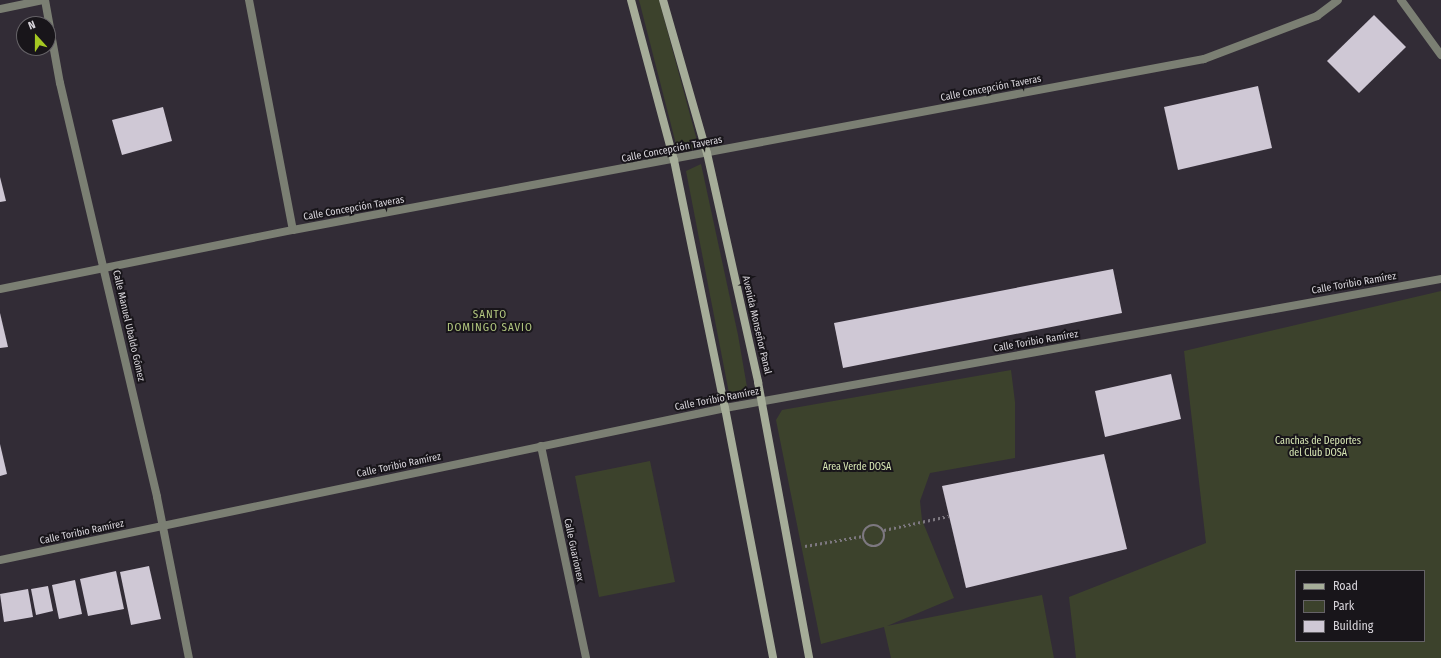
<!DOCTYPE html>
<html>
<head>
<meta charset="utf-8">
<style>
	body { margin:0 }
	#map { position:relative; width:1441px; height:658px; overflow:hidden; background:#322c36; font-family:"Fira Sans Condensed",sans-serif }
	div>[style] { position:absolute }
	.green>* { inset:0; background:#3c422c }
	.building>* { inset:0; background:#cfc8d5 }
	.path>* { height:2.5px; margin-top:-1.25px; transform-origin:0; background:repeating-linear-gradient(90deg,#7d7880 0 2px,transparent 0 5px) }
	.path>.ring { margin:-1.25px; padding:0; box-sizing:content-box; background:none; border:2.5px solid #7d7880; border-radius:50% }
	.street>* { height:8px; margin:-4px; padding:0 4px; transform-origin:4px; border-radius:4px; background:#7b7f73 }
	.secondary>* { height:8px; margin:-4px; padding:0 4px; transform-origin:4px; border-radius:4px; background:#a6ad99 }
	span { translate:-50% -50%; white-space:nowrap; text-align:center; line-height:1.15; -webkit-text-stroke:4px #18151a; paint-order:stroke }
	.street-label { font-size:10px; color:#d8d5db }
	.park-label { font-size:10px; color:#daeab6 }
	.neighbourhood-label { font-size:11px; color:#b5ca80; letter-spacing:1px }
	.legend { position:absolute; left:1295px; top:570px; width:130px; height:72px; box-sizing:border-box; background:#18151a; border:1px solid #656267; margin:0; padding:5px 7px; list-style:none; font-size:12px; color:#d8d5db }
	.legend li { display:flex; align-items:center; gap:8px; height:20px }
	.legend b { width:20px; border:1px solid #656267 }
	.north { position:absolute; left:16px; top:16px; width:40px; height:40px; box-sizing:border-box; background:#18151a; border:1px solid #656267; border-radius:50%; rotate:339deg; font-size:11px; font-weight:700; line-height:16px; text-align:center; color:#d8d5db }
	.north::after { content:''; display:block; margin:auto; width:14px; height:18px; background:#a5c822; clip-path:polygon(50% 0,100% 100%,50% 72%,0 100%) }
</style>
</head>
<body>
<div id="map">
	<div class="green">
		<div style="clip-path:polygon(639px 0,659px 0,699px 148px,678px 152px)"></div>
		<div style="clip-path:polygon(701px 164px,738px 335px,748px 393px,729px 393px,686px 171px)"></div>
		<div style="clip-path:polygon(evenodd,1441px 291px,1441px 658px,1076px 658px,1069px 597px,1206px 543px,1184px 351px,1441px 291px,1296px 571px,1424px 571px,1424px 641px,1296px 641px,1296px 571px)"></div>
		<div style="clip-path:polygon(1011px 370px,1015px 402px,1015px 458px,930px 473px,920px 501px,922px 520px,954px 598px,887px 626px,1042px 595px,1054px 658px,891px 658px,884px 627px,821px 644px,776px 420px,782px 410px)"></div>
		<div style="clip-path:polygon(650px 461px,675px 582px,599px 597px,575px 476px)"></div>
	</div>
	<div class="building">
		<div style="clip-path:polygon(1374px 15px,1406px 47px,1359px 93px,1327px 61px)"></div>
		<div style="clip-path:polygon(1258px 86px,1272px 148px,1178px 170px,1164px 107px)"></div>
		<div style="clip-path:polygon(163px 107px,172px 141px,122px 155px,112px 120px)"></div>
		<div style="clip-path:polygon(0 177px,6px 201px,0 202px)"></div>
		<div style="clip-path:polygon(1113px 269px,1122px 313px,843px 368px,834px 323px)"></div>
		<div style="clip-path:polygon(0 313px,8px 347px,0 348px)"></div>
		<div style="clip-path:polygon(1171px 374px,1181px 419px,1105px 437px,1095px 391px)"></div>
		<div style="clip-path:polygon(0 444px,7px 474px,0 476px)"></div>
		<div style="clip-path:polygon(1104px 454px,1127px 549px,966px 588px,942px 486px)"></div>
		<div style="clip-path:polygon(149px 566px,161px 619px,131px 625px,120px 572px)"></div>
		<div style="clip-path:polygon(116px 571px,124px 609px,88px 616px,80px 579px)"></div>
		<div style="clip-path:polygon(75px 580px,82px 614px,59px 619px,52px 585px)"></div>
		<div style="clip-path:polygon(48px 586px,53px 611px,36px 615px,31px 589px)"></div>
		<div style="clip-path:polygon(28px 589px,33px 617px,4px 622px,0 594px)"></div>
	</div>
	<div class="path">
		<div class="ring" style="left:863px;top:525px;width:19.5px;height:19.5px"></div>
		<div style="left:884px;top:530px;width:66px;rotate:-12.2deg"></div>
		<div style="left:805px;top:546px;width:59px;rotate:-9.8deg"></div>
	</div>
	<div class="street">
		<div style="left:45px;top:0;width:84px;rotate:79.8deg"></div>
		<div style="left:60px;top:83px;width:425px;rotate:76.8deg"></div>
		<div style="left:157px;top:497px;width:164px;rotate:78.8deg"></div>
		<div style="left:249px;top:0;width:234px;rotate:79.2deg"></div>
		<div style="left:1401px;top:0;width:68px;rotate:54deg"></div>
		<div style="left:0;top:9px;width:45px;rotate:-11.6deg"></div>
		<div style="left:0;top:289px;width:299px;rotate:-11.4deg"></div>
		<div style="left:293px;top:230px;width:927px;rotate:-10.63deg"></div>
		<div style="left:1204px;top:59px;width:121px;rotate:-20.8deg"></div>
		<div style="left:1317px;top:16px;width:26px;rotate:-37deg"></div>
		<div style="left:541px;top:446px;width:217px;rotate:78deg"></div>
		<div style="left:0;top:560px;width:741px;rotate:-11.84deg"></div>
		<div style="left:725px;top:408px;width:728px;rotate:-10.21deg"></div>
	</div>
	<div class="secondary">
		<div style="left:631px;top:0;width:166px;rotate:75deg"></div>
		<div style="left:674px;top:160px;width:253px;rotate:78.4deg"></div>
		<div style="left:725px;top:408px;width:255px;rotate:79.1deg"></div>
		<div style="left:663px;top:0;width:159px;rotate:74deg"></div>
		<div style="left:707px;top:153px;width:235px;rotate:77.4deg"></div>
		<div style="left:758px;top:382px;width:281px;rotate:79.5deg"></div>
	</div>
	<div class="street-label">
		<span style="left:991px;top:89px;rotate:-11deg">Calle Concepción Taveras</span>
		<span style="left:672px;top:150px;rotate:-11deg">Calle Concepción Taveras</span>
		<span style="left:354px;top:209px;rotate:-10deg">Calle Concepción Taveras</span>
		<span style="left:1354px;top:284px;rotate:-10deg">Calle Toribio Ramírez</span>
		<span style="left:756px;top:325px;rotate:77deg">Avenida Monseñor Panal</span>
		<span style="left:128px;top:326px;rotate:77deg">Calle Manuel Ubaldo Gómez</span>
		<span style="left:1036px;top:342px;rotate:-10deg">Calle Toribio Ramírez</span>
		<span style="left:717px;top:400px;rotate:-11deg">Calle Toribio Ramírez</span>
		<span style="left:399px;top:466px;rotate:-12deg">Calle Toribio Ramírez</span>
		<span style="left:82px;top:533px;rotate:-12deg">Calle Toribio Ramírez</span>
		<span style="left:573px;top:550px;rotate:78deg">Calle Guarionex</span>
	</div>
	<div class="park-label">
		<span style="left:1318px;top:447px">Canchas de Deportes<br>del Club DOSA</span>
		<span style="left:857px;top:468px">Area Verde DOSA</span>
	</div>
	<div class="neighbourhood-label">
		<span style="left:490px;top:322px">SANTO<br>DOMINGO SAVIO</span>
	</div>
	<ul class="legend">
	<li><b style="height:5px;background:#a6ad99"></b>Road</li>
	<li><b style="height:11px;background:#3c422c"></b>Park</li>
	<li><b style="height:11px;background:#cfc8d5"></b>Building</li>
	</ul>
	<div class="north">N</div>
</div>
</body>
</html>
